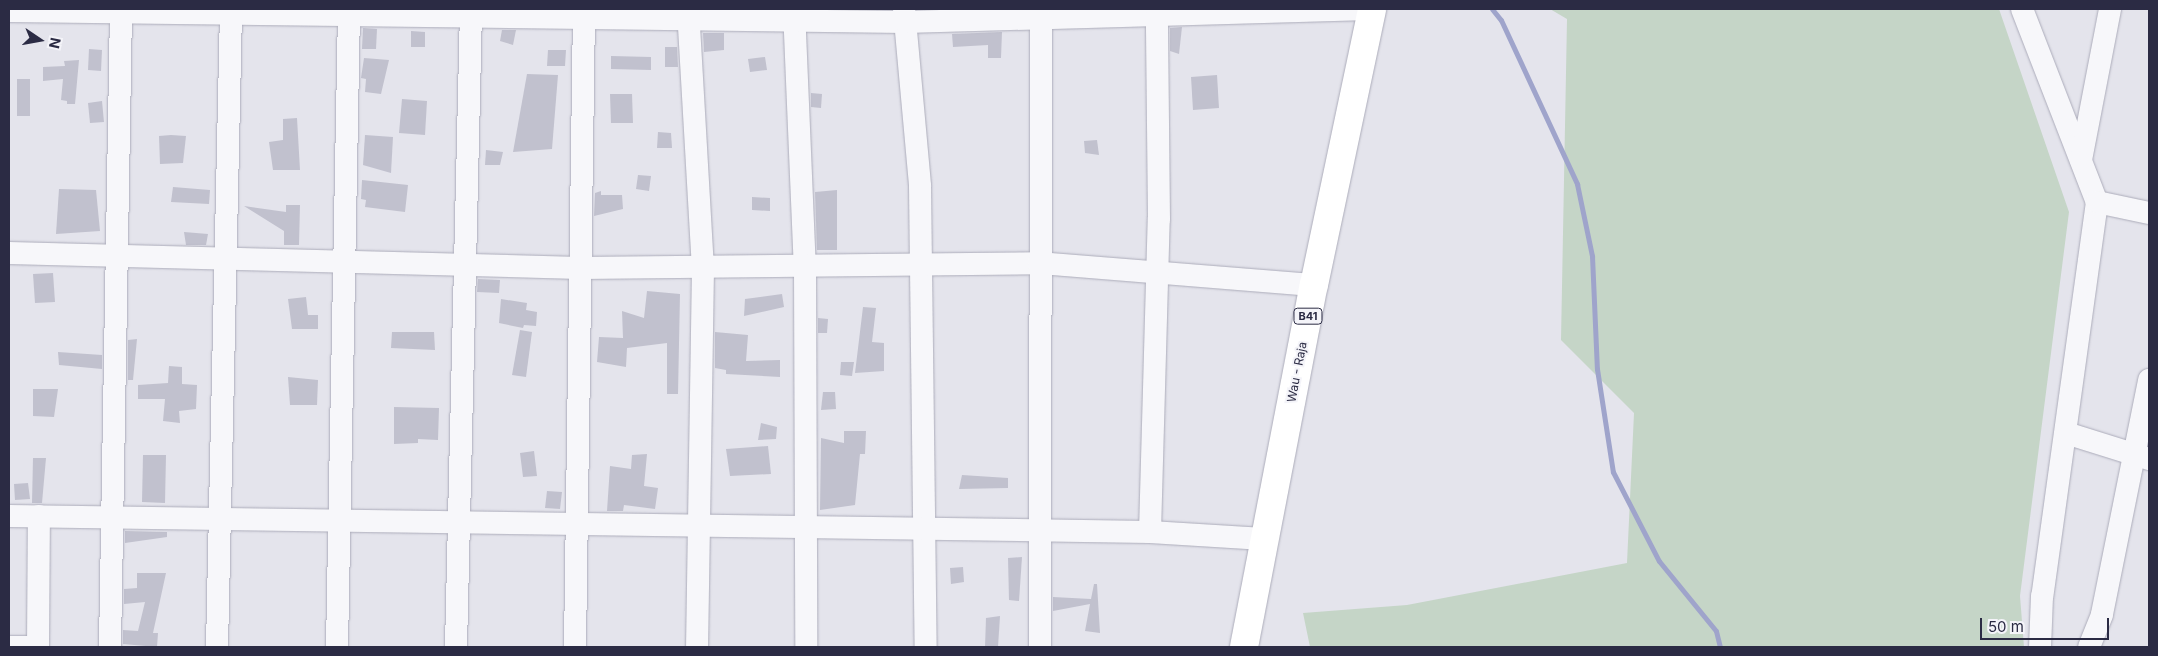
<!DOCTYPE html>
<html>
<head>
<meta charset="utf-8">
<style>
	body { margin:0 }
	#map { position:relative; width:2158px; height:656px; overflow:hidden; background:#e4e4ec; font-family:Inter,sans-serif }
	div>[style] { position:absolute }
	.green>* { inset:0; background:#c5d5c7 }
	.stream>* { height:5px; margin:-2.5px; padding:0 2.5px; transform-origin:2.5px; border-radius:2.5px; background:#9fa4cb }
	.building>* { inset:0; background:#c1c1ce }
	.roads { filter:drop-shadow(0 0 1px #acacba) drop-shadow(0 0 1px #acacba) }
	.minor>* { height:22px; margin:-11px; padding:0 11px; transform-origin:11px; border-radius:11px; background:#f7f7fa }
	.major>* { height:28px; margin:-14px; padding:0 14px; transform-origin:14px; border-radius:14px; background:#fff }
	span { translate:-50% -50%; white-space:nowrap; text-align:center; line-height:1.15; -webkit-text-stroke:4px #f4f4f9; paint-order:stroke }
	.shield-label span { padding:1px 4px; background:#f4f4f9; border:1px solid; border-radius:4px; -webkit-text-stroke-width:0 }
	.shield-label { font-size:11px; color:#2b2b44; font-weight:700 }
	.street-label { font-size:12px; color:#2b2b44 }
	.frame { position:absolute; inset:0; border:10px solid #2b2b44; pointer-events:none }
	.north { position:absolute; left:15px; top:15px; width:50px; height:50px; -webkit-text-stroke:4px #f4f4f9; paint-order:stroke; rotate:102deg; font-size:14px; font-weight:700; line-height:20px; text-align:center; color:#2b2b44 }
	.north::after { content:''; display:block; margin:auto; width:18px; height:22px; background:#2b2b44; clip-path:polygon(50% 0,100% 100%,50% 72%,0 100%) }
	.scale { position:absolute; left:1980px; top:618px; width:129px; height:22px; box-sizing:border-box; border:2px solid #2b2b44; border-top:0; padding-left:6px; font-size:15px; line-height:18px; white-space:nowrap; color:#2b2b44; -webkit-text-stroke:4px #f4f4f9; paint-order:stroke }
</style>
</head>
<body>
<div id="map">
	<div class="green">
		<div style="clip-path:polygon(1550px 9px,1999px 9px,2069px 212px,2020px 596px,2024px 647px,1310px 647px,1303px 613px,1407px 605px,1627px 563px,1634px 413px,1561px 340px,1567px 19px)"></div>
	</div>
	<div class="stream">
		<div style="left:1492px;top:9px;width:14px;rotate:51deg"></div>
		<div style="left:1501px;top:20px;width:181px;rotate:65.1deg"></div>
		<div style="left:1577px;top:184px;width:74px;rotate:78.2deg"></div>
		<div style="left:1592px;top:256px;width:113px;rotate:87.5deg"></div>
		<div style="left:1597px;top:369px;width:104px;rotate:81.2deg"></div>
		<div style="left:1613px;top:472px;width:100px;rotate:62.7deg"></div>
		<div style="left:1659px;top:561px;width:90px;rotate:50.8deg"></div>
		<div style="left:1716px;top:631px;width:16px;rotate:76deg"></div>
	</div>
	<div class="building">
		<div style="clip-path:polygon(1182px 27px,1179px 54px,1170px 51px,1170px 28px)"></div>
		<div style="clip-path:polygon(363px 28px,377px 29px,376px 49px,362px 49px)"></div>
		<div style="clip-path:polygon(502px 30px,516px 30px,513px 45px,500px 41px)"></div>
		<div style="clip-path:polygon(411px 31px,425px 32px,425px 47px,411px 47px)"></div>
		<div style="clip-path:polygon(1002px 32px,1001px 58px,988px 58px,988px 45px,953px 47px,952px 34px)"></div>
		<div style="clip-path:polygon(703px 33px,724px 33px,724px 50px,704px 52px)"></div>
		<div style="clip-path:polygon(665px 47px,677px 47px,678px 67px,665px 67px)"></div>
		<div style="clip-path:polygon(89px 49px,102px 50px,101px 71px,88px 70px)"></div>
		<div style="clip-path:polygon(548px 50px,566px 50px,565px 66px,547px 66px)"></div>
		<div style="clip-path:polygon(611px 56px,651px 57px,651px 70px,611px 69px)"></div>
		<div style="clip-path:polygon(765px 57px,767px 70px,750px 72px,748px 59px)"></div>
		<div style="clip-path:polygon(364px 58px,389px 60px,381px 94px,365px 92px,366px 79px,361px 78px)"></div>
		<div style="clip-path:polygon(79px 60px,75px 104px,67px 104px,67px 101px,61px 100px,63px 79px,43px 81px,43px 67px,65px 66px,64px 61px)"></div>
		<div style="clip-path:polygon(527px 74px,558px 75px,552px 149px,513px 152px)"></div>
		<div style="clip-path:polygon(1217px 75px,1219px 108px,1193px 110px,1191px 77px)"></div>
		<div style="clip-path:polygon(17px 79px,30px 79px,30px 116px,17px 116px)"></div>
		<div style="clip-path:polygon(811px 93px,822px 94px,821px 108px,811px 107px)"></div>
		<div style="clip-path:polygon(610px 94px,632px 94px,633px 123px,611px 123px)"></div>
		<div style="clip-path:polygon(402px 99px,427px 101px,425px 135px,399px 133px)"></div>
		<div style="clip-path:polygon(102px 101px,104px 122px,90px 123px,88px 103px)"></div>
		<div style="clip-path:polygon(297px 118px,300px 170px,273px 170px,269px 142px,283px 140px,283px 119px)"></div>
		<div style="clip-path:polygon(658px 132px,671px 133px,672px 148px,657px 148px)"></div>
		<div style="clip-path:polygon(171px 135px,186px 136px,183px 163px,160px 164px,159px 136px)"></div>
		<div style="clip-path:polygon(365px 135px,393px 137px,391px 173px,363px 165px)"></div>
		<div style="clip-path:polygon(1097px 140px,1099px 155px,1085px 153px,1084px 141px)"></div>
		<div style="clip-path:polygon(486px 150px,503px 152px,500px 165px,485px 165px)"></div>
		<div style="clip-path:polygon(638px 175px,651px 176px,649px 191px,636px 189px)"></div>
		<div style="clip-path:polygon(362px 180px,408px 185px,405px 212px,365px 207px,366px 200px,361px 199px)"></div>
		<div style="clip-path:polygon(173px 187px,210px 190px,209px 204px,171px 202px)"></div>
		<div style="clip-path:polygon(59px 189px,96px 190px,100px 231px,56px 234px)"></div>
		<div style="clip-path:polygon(837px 190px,837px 250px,817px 250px,815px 192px)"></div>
		<div style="clip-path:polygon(601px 191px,601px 195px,622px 195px,623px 209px,594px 216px,595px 193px)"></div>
		<div style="clip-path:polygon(752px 197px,770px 198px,770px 211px,752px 210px)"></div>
		<div style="clip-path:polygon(286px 205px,300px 205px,299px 245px,284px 245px,284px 231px,244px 206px,286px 212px)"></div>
		<div style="clip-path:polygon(184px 232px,208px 234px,206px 245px,186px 245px)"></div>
		<div style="clip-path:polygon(53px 273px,55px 302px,35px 303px,33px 274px)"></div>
		<div style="clip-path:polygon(478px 279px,500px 280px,499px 293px,477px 292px)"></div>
		<div style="clip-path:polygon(647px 291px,680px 294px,678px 394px,667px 394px,667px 343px,627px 348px,626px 367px,597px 362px,599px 337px,623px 338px,622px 311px,644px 318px)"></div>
		<div style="clip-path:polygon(782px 294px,784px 307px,744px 316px,745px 299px)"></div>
		<div style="clip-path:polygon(306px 297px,308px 315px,318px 315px,318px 329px,292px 329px,288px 299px)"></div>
		<div style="clip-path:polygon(501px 299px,527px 303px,526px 310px,537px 312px,536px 326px,524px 325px,523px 328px,499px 323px)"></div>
		<div style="clip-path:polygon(863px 307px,876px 308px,872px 342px,884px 343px,884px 371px,855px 373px)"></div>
		<div style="clip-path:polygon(818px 318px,828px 319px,827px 333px,818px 333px)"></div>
		<div style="clip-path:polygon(520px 330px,532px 332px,526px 377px,512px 375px)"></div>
		<div style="clip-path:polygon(392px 332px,434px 332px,435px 350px,391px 348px)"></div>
		<div style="clip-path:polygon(715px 332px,748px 335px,746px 361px,780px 360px,780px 377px,726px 374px,726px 370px,715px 368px)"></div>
		<div style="clip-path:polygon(137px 339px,133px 380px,128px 380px,128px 340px)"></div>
		<div style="clip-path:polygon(58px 352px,102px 355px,102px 369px,59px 365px)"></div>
		<div style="clip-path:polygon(841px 362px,854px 362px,852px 376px,840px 375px)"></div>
		<div style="clip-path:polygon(169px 366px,182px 367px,182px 384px,197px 385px,196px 409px,179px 411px,180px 423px,163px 421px,165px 399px,138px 399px,138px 385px,168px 383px)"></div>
		<div style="clip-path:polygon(288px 377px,318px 380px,317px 405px,290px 405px)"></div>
		<div style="clip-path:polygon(33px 389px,58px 389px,54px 417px,33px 416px)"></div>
		<div style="clip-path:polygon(823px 392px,835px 392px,836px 409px,821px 410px)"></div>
		<div style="clip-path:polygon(394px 407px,439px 408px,438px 440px,418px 439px,418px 443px,394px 444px)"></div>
		<div style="clip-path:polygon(761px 423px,777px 427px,776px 439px,758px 440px)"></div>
		<div style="clip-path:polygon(844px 431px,866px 431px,865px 454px,860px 454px,855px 505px,820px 510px,821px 438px,844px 443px)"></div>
		<div style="clip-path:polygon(768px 446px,771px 474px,730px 476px,726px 449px)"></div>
		<div style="clip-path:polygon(534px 451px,537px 476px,523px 477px,520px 453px)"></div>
		<div style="clip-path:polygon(647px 454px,644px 486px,658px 488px,655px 509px,624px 505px,623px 511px,607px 511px,610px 466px,631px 469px,632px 455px)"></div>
		<div style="clip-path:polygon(143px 455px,166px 455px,165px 503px,142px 502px)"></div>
		<div style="clip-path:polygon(33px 458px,46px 458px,42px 503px,32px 503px)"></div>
		<div style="clip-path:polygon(962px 475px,1008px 478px,1008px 488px,959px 489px)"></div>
		<div style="clip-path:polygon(28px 483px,30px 499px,15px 500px,14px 484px)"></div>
		<div style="clip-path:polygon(547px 491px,562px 492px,560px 509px,545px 508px)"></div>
		<div style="clip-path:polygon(125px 531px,167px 532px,167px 537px,125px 543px)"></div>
		<div style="clip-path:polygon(1022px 557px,1019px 601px,1009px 600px,1008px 558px)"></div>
		<div style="clip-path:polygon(963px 567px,964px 582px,951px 584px,950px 568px)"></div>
		<div style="clip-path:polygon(137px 573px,166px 573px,153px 633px,158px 633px,157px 647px,123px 644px,123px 630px,138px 631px,145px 602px,124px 604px,124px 589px,137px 588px)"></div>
		<div style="clip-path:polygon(1094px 584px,1097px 584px,1100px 633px,1085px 631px,1090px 604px,1053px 611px,1053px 597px,1091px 599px)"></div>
		<div style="clip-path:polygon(1000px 616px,998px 647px,985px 647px,986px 618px)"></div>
	</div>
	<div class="roads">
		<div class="minor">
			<div style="left:688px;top:9px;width:259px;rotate:86.7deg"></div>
			<div style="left:703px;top:268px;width:379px;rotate:90.9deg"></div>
			<div style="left:794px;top:9px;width:258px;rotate:87.6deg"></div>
			<div style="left:805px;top:267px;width:380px;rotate:89.8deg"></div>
			<div style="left:904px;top:9px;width:178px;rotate:84.8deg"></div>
			<div style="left:920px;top:186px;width:461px;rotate:89.3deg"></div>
			<div style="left:2022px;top:9px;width:207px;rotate:68.8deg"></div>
			<div style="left:2097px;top:202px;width:398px;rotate:97.9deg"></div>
			<div style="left:2042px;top:596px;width:51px;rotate:92.2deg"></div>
			<div style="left:9px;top:11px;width:896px;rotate:0.7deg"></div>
			<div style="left:905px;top:22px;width:455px;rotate:-1.6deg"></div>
			<div style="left:2081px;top:160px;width:154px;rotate:-79.1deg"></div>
			<div style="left:2097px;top:202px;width:53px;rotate:11.9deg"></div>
			<div style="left:9px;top:253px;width:571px;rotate:1.5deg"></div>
			<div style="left:580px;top:268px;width:459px;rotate:-0.6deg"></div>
			<div style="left:1039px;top:263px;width:276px;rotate:4.6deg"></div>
			<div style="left:2066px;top:433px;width:87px;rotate:17.4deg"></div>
			<div style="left:9px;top:516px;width:1141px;rotate:0.8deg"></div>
			<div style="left:1150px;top:532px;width:114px;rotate:3.5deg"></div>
			<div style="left:1150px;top:532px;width:313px;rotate:-88.4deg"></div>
			<div style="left:1159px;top:219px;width:204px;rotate:-90.6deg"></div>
			<div style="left:9px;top:647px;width:29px"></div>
			<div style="left:38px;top:647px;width:131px;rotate:-89.6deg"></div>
			<div style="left:110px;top:647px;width:638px;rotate:-89.01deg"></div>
			<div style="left:217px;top:647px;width:638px;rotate:-88.74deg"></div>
			<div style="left:337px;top:647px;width:638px;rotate:-88.92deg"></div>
			<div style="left:456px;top:647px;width:638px;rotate:-88.65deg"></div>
			<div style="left:575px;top:647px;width:638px;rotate:-89.19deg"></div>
			<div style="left:1040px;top:647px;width:628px;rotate:-89.91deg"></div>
			<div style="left:2089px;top:647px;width:35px;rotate:-68deg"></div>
			<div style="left:2102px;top:614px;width:239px;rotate:-78.6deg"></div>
		</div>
		<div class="major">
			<div style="left:1244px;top:647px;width:369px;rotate:-79.1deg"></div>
			<div style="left:1314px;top:285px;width:282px;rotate:-78.1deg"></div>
		</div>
	</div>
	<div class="shield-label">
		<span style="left:1308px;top:316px">B41</span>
	</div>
	<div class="street-label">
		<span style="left:1297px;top:372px;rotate:-79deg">Wau - Raja</span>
	</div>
	<div class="frame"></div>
	<div class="north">N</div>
	<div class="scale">50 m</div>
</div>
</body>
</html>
